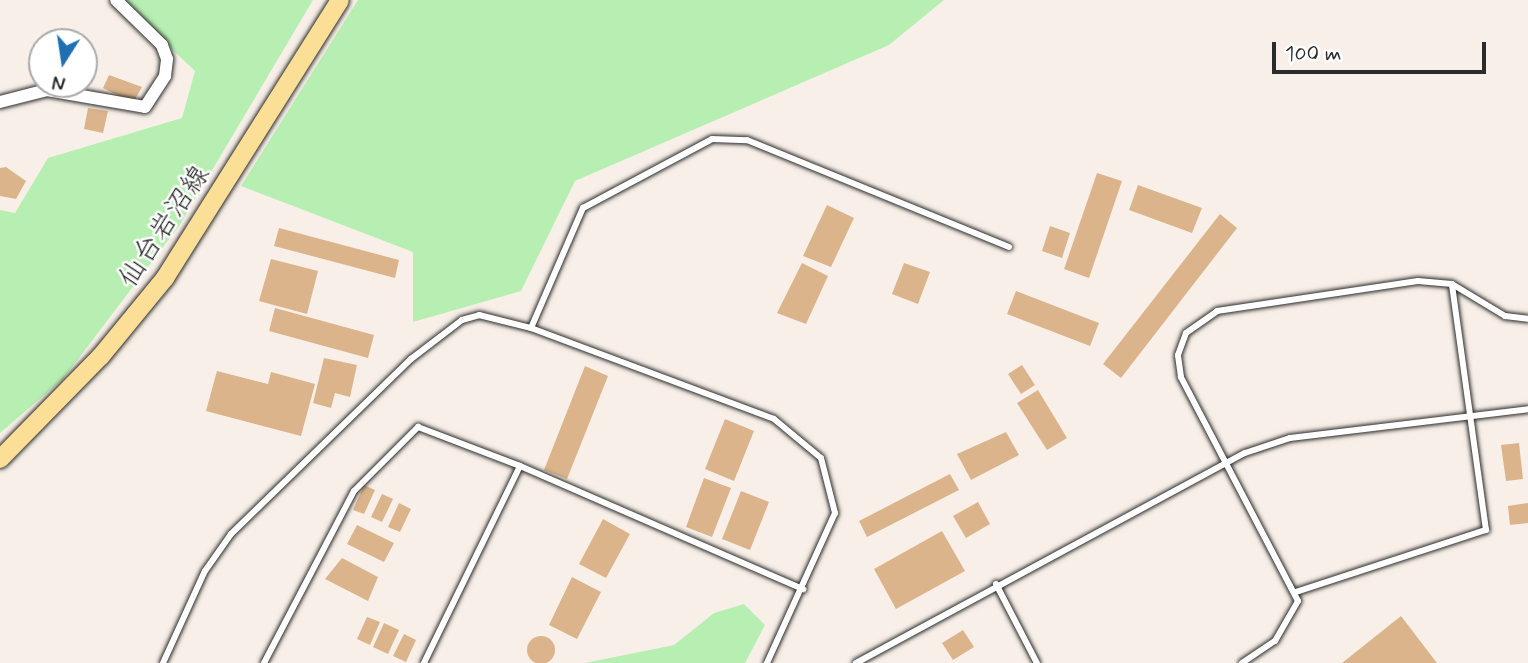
<!DOCTYPE html>
<html>
<head>
<meta charset="utf-8">
<style>
	body { margin:0 }
	#map { position:relative; width:1528px; height:663px; overflow:hidden; background:#f8f0e8; font-family:Mynerve,"Klee One",sans-serif }
	div>[style] { position:absolute }
	.green>* { inset:0; background:#b7efb2 }
	.building>* { inset:0; background:#dbb48c }
	.round { border-radius:50% }
	.roads { filter:drop-shadow(0 0 2px #2b2b2b) drop-shadow(0 0 2px #2b2b2b) }
	.service>* { height:6px; margin:-3px; padding:0 3px; transform-origin:3px; border-radius:3px; background:#fff }
	.minor>* { height:12px; margin:-6px; padding:0 6px; transform-origin:6px; border-radius:6px; background:#fff }
	.primary>* { height:18px; margin:-9px; padding:0 9px; transform-origin:9px; border-radius:9px; background:#fbdf96 }
	span { translate:-50% -50%; white-space:nowrap; text-align:center; line-height:1.15; -webkit-text-stroke:5px #fff; paint-order:stroke }
	.street-label { font-size:28px; color:#2b2b2b }
	.north { position:absolute; left:28px; top:28px; width:70px; height:70px; box-sizing:border-box; background:#fff; border:2px solid #aaa; border-radius:50%; rotate:192deg; font-size:19px; font-weight:700; line-height:28px; text-align:center; color:#2b2b2b }
	.north::after { content:''; display:block; margin:auto; width:24px; height:32px; background:#1f6fb2; clip-path:polygon(50% 0,100% 100%,50% 72%,0 100%) }
	.scale { position:absolute; left:1272px; top:42px; width:214px; height:32px; box-sizing:border-box; border:4px solid #2b2b2b; border-top:0; padding-left:9px; font-size:21px; line-height:24px; white-space:nowrap; color:#2b2b2b; -webkit-text-stroke:5px #fff; paint-order:stroke }
</style>
</head>
<body>
<div id="map">
	<div class="green">
		<div style="clip-path:polygon(120px 0,313px 0,179px 226px,63px 379px,0 433px,0 210px,15px 213px,48px 158px,182px 118px,195px 71px)"></div>
		<div style="clip-path:polygon(358px 0,944px 0,889px 45px,575px 181px,521px 291px,413px 322px,413px 252px,241px 186px)"></div>
		<div style="clip-path:polygon(744px 604px,765px 625px,745px 663px,585px 663px,674px 645px,714px 613px)"></div>
	</div>
	<div class="building">
		<div style="clip-path:polygon(109px 75px,142px 87px,133px 103px,103px 88px)"></div>
		<div style="clip-path:polygon(88px 108px,108px 111px,103px 133px,84px 129px)"></div>
		<div style="clip-path:polygon(6px 167px,26px 181px,16px 199px,0 196px,0 168px)"></div>
		<div style="clip-path:polygon(1097px 173px,1122px 181px,1089px 278px,1064px 269px)"></div>
		<div style="clip-path:polygon(1138px 185px,1202px 208px,1192px 233px,1129px 210px)"></div>
		<div style="clip-path:polygon(827px 205px,854px 218px,831px 267px,803px 256px)"></div>
		<div style="clip-path:polygon(1220px 214px,1237px 228px,1121px 378px,1103px 364px)"></div>
		<div style="clip-path:polygon(1050px 226px,1070px 233px,1062px 258px,1042px 251px)"></div>
		<div style="clip-path:polygon(279px 228px,399px 260px,395px 278px,274px 246px)"></div>
		<div style="clip-path:polygon(271px 259px,318px 271px,307px 314px,259px 301px)"></div>
		<div style="clip-path:polygon(802px 263px,828px 276px,806px 324px,777px 313px)"></div>
		<div style="clip-path:polygon(904px 263px,930px 272px,918px 304px,892px 294px)"></div>
		<div style="clip-path:polygon(1016px 291px,1099px 323px,1090px 346px,1007px 314px)"></div>
		<div style="clip-path:polygon(275px 308px,374px 335px,368px 358px,269px 331px)"></div>
		<div style="clip-path:polygon(324px 358px,357px 365px,350px 397px,335px 393px,331px 408px,313px 403px)"></div>
		<div style="clip-path:polygon(1022px 365px,1035px 385px,1021px 394px,1008px 374px)"></div>
		<div style="clip-path:polygon(585px 366px,608px 376px,567px 479px,544px 470px)"></div>
		<div style="clip-path:polygon(217px 371px,268px 384px,271px 372px,315px 384px,301px 436px,206px 411px)"></div>
		<div style="clip-path:polygon(1038px 390px,1067px 438px,1047px 450px,1017px 403px)"></div>
		<div style="clip-path:polygon(725px 419px,754px 431px,734px 481px,705px 469px)"></div>
		<div style="clip-path:polygon(1006px 432px,1019px 455px,971px 480px,957px 454px)"></div>
		<div style="clip-path:polygon(1519px 443px,1523px 479px,1506px 481px,1501px 445px)"></div>
		<div style="clip-path:polygon(950px 474px,959px 490px,867px 537px,859px 521px)"></div>
		<div style="clip-path:polygon(704px 478px,731px 488px,712px 537px,686px 527px)"></div>
		<div style="clip-path:polygon(364px 485px,375px 490px,364px 514px,353px 510px)"></div>
		<div style="clip-path:polygon(741px 491px,769px 502px,750px 550px,722px 539px)"></div>
		<div style="clip-path:polygon(382px 494px,393px 499px,382px 522px,371px 517px)"></div>
		<div style="clip-path:polygon(978px 502px,990px 524px,966px 538px,953px 516px)"></div>
		<div style="clip-path:polygon(399px 503px,411px 509px,400px 532px,388px 527px)"></div>
		<div style="clip-path:polygon(1528px 503px,1528px 523px,1510px 525px,1508px 506px)"></div>
		<div style="clip-path:polygon(603px 519px,630px 534px,606px 578px,579px 564px)"></div>
		<div style="clip-path:polygon(357px 525px,394px 543px,384px 562px,347px 544px)"></div>
		<div style="clip-path:polygon(942px 531px,965px 571px,896px 609px,874px 569px)"></div>
		<div style="clip-path:polygon(342px 558px,378px 577px,368px 601px,325px 579px)"></div>
		<div style="clip-path:polygon(572px 577px,601px 592px,577px 639px,549px 625px)"></div>
		<div style="clip-path:polygon(1401px 616px,1437px 663px,1342px 663px)"></div>
		<div style="clip-path:polygon(367px 617px,380px 622px,370px 645px,357px 639px)"></div>
		<div style="clip-path:polygon(384px 623px,399px 630px,388px 654px,373px 647px)"></div>
		<div style="clip-path:polygon(963px 630px,974px 647px,953px 660px,942px 643px)"></div>
		<div style="clip-path:polygon(404px 634px,416px 640px,406px 662px,393px 656px)"></div>
		<div class="round" style="left:527px;top:636px;width:28px;height:28px"></div>
	</div>
	<div class="roads">
		<div class="service">
			<div style="left:531px;top:328px;width:131px;rotate:-66.6deg"></div>
			<div style="left:583px;top:208px;width:146px;rotate:-28.1deg"></div>
			<div style="left:712px;top:139px;width:35px;rotate:2deg"></div>
			<div style="left:747px;top:140px;width:283px;rotate:22.2deg"></div>
			<div style="left:520px;top:466px;width:309px;rotate:23.5deg"></div>
			<div style="left:996px;top:584px;width:89px;rotate:62.6deg"></div>
			<div style="left:1296px;top:592px;width:200px;rotate:-18.1deg"></div>
			<div style="left:1486px;top:530px;width:248px;rotate:-97.9deg"></div>
			<div style="left:163px;top:663px;width:101px;rotate:-65.5deg"></div>
			<div style="left:205px;top:571px;width:45px;rotate:-54.9deg"></div>
			<div style="left:231px;top:534px;width:251px;rotate:-44.2deg"></div>
			<div style="left:411px;top:359px;width:64px;rotate:-37.4deg"></div>
			<div style="left:462px;top:320px;width:18px;rotate:-16deg"></div>
			<div style="left:479px;top:315px;width:54px;rotate:14deg"></div>
			<div style="left:531px;top:328px;width:259px;rotate:20.5deg"></div>
			<div style="left:774px;top:419px;width:61px;rotate:39.7deg"></div>
			<div style="left:821px;top:458px;width:57px;rotate:75.7deg"></div>
			<div style="left:835px;top:513px;width:165px;rotate:114.4deg"></div>
			<div style="left:264px;top:663px;width:194px;rotate:-62.4deg"></div>
			<div style="left:354px;top:491px;width:91px;rotate:-45deg"></div>
			<div style="left:418px;top:427px;width:109px;rotate:20.9deg"></div>
			<div style="left:520px;top:466px;width:219px;rotate:116deg"></div>
			<div style="left:856px;top:663px;width:442px;rotate:-28.4deg"></div>
			<div style="left:1245px;top:453px;width:47px;rotate:-18.4deg"></div>
			<div style="left:1290px;top:438px;width:240px;rotate:-6.9deg"></div>
			<div style="left:1242px;top:663px;width:40px;rotate:-34deg"></div>
			<div style="left:1275px;top:641px;width:46px;rotate:-60.1deg"></div>
			<div style="left:1298px;top:601px;width:253px;rotate:-117.6deg"></div>
			<div style="left:1181px;top:377px;width:22px;rotate:-98deg"></div>
			<div style="left:1178px;top:355px;width:23px;rotate:-70deg"></div>
			<div style="left:1186px;top:333px;width:38px;rotate:-35deg"></div>
			<div style="left:1217px;top:311px;width:203px;rotate:-8.5deg"></div>
			<div style="left:1418px;top:281px;width:34px;rotate:5deg"></div>
			<div style="left:1452px;top:284px;width:62px;rotate:31.1deg"></div>
			<div style="left:1505px;top:316px;width:23px;rotate:7deg"></div>
		</div>
		<div class="minor">
			<div style="left:0;top:102px;width:49px;rotate:-14.3deg"></div>
			<div style="left:47px;top:90px;width:99px;rotate:9.8deg"></div>
			<div style="left:145px;top:107px;width:37px;rotate:-57deg"></div>
			<div style="left:165px;top:76px;width:17px;rotate:-83deg"></div>
			<div style="left:167px;top:59px;width:15px;rotate:-110deg"></div>
			<div style="left:162px;top:45px;width:64px;rotate:-135.6deg"></div>
		</div>
		<div class="primary">
			<div style="left:0;top:459px;width:144px;rotate:-45.6deg"></div>
			<div style="left:101px;top:356px;width:101px;rotate:-50.6deg"></div>
			<div style="left:165px;top:278px;width:328px;rotate:-57.8deg"></div>
		</div>
	</div>
	<div class="street-label">
		<span style="left:165px;top:227px;rotate:-56deg">仙台岩沼線</span>
	</div>
	<div class="north">N</div>
	<div class="scale">100 m</div>
</div>
</body>
</html>
